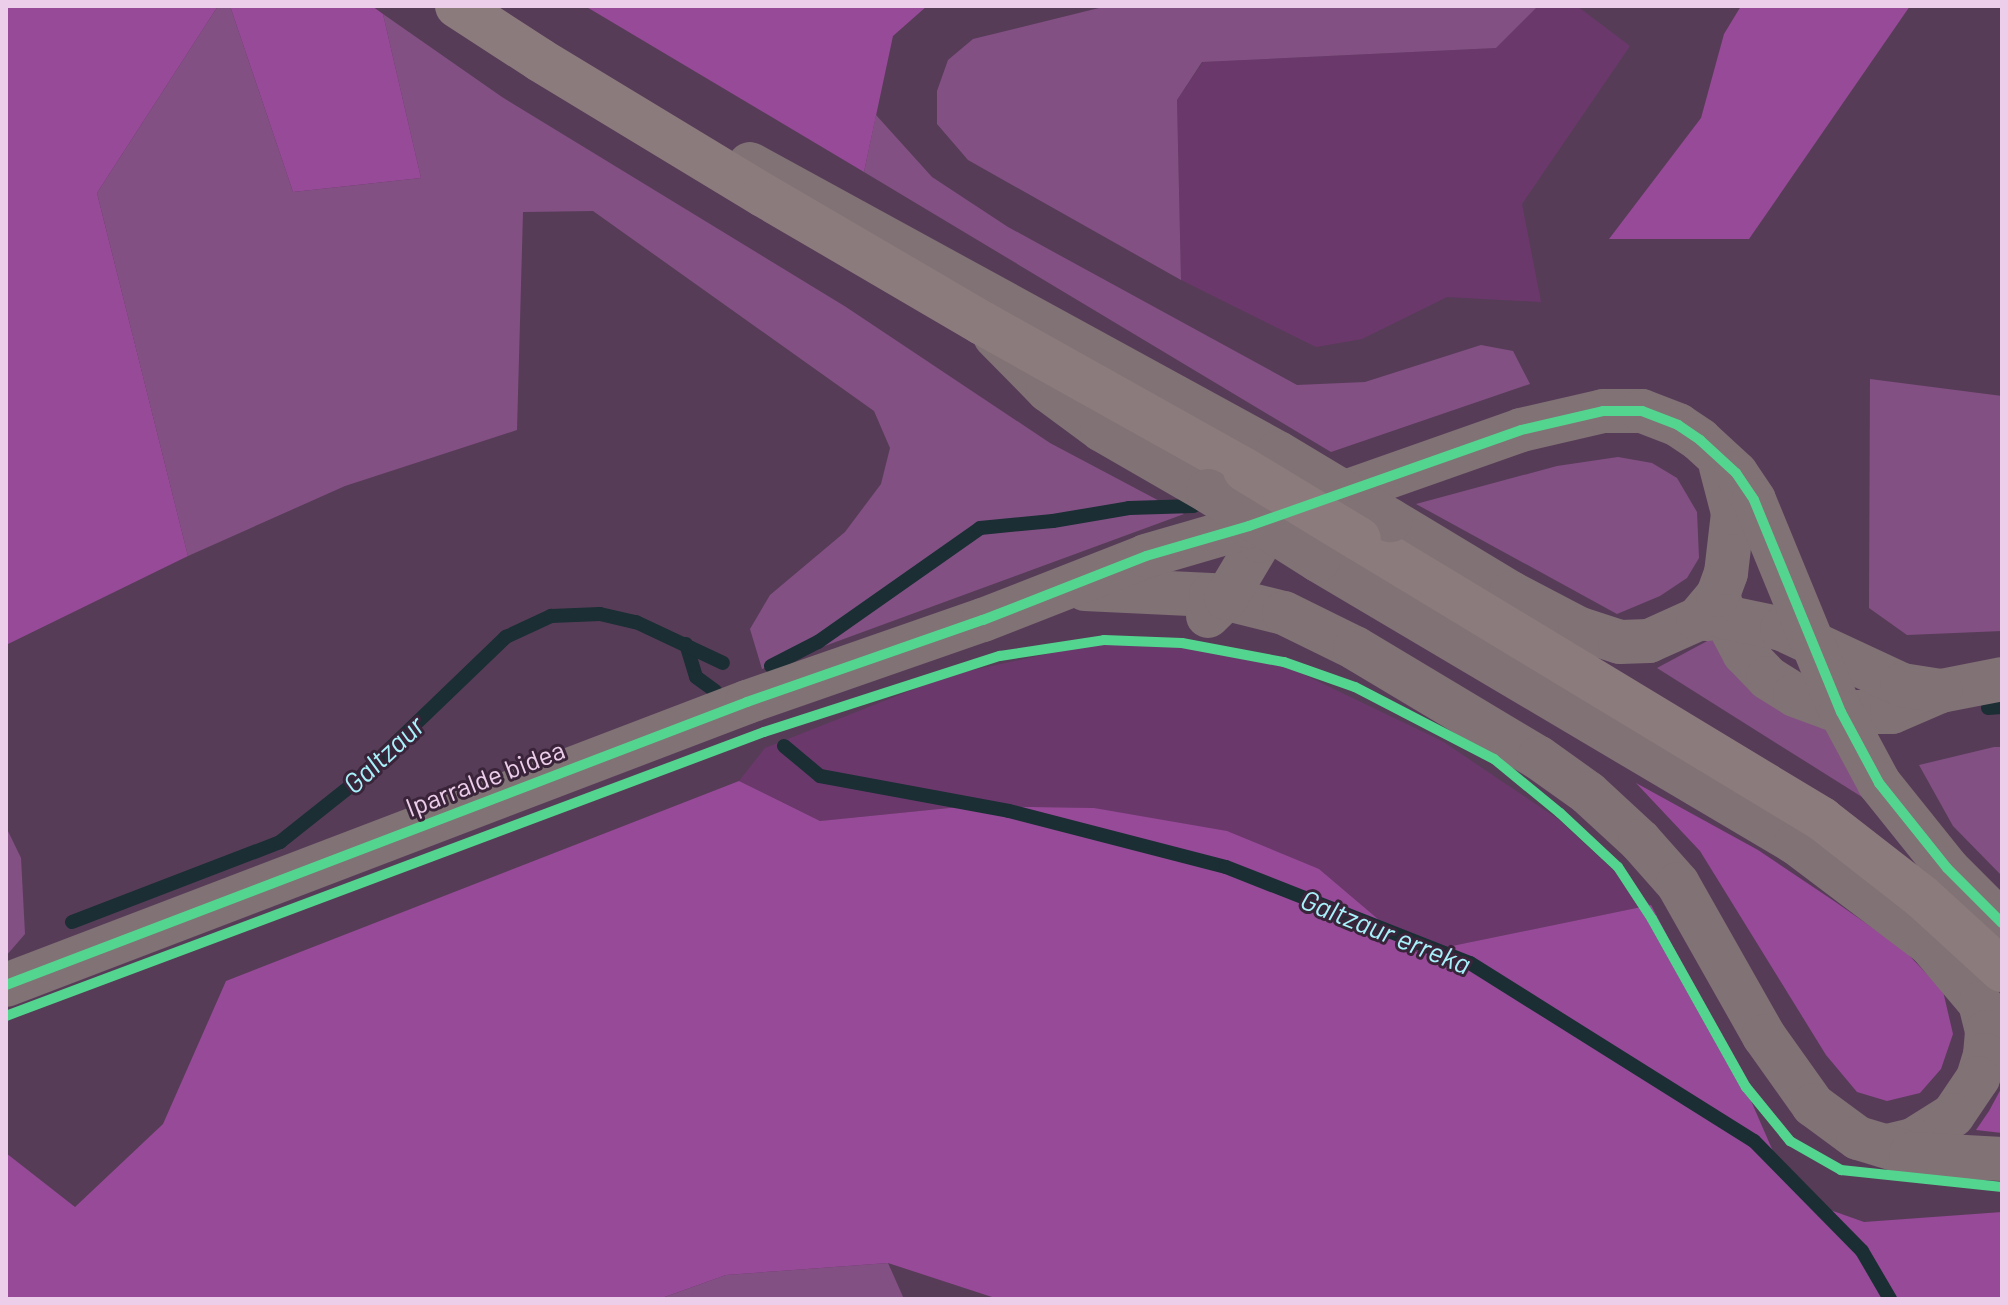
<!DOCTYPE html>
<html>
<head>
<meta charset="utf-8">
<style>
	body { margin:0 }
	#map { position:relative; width:2008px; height:1305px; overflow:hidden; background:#573c58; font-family:Barlow,sans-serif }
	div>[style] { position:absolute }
	.built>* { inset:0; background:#6b386c }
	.green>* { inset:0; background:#835084 }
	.forest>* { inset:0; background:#964a97 }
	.stream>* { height:14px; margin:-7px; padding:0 7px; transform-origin:7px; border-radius:7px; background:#1a2e34 }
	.minor>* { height:44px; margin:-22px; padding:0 22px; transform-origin:22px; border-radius:22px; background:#807275 }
	.tertiary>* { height:44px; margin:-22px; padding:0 22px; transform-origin:22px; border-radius:22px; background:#807275 }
	.secondary>* { height:44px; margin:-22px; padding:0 22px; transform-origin:22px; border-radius:22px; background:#8c7b7d }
	.tertiary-bridge>* { height:44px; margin:-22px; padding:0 22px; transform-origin:22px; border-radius:22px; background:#807275 }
	.secondary-bridge>* { height:44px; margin:-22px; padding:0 22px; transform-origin:22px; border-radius:22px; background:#8c7b7d }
	.cycleway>* { height:10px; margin:-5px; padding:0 5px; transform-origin:5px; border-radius:5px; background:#53d58f }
	span { translate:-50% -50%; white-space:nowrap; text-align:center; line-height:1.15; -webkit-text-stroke:6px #3a243a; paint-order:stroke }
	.street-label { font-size:26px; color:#ecceeb }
	.water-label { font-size:28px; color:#a7f1fb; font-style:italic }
	.frame { position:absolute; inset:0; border:8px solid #ecceeb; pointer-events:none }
</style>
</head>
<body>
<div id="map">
	<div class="built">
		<div style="clip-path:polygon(1538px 6px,1577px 6px,1630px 46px,1522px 204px,1541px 302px,1447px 297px,1362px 339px,1316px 347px,1181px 280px,1177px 100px,1203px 62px,1496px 48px)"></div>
		<div style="clip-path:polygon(1107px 641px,1192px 647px,1288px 667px,1442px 741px,1558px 819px,1651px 905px,1418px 953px,1319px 869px,1094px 808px,969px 806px,820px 821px,739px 781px,765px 748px,950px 675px)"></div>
	</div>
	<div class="green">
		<div style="clip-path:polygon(218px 6px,230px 6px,293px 192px,421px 178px,383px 14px,502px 97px,846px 307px,1050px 443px,1184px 514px,762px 669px,750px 629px,770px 595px,845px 532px,881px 484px,890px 448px,874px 411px,593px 211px,523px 212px,517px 430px,345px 486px,188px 556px,97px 193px)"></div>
		<div style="clip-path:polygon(1107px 6px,1538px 6px,1496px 48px,1202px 62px,1177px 100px,1181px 280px,968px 160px,937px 124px,937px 91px,948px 60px,973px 39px)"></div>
		<div style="clip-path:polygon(876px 115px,932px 177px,1008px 227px,1297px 385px,1365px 382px,1481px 345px,1513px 351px,1530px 384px,1331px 452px,864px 172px)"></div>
		<div style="clip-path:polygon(1870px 379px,2002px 396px,2002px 631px,1907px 635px,1869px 608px)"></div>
		<div style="clip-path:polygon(1618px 457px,1652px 463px,1677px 478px,1697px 512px,1699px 558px,1687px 578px,1660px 596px,1617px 614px,1416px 504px,1557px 466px)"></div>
		<div style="clip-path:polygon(1711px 639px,1826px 726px,1862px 797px,1657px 668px)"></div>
		<div style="clip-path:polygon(1994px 747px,2002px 747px,2002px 876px,1953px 826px,1919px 765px)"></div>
		<div style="clip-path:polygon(6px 827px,21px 858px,25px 934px,6px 956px)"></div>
		<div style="clip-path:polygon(888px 1263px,904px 1299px,659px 1299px,726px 1275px)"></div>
	</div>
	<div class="forest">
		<div style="clip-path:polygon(6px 6px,218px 6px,97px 193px,188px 556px,6px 645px)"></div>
		<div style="clip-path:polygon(230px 6px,372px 6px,383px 14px,421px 178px,293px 192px)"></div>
		<div style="clip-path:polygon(585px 6px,927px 6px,893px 36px,864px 172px)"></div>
		<div style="clip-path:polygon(1741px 6px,1910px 6px,1749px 239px,1609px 239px,1701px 118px,1724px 34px)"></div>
		<div style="clip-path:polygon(739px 781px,820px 821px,969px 806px,1094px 808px,1227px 831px,1319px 869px,1418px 953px,1651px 905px,1738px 1071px,1779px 1165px,1819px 1206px,1864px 1222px,2002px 1212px,2002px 1299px,998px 1299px,888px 1263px,726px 1275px,659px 1299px,6px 1299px,6px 1153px,75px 1207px,163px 1124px,226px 981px)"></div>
		<div style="clip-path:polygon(1636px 783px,1758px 850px,1834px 901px,1903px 949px,1943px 991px,1953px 1034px,1941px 1069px,1920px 1093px,1887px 1101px,1857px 1092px,1826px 1055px,1700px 851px)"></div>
		<div style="clip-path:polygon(2002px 1087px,2002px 1133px,1976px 1130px,1989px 1111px)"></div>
	</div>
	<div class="stream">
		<div style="left:686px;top:644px;width:34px;rotate:73deg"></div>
		<div style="left:696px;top:677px;width:24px;rotate:36deg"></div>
		<div style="left:771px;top:666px;width:53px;rotate:-27.1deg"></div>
		<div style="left:818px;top:642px;width:198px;rotate:-35.1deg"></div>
		<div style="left:980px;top:528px;width:73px;rotate:-5.5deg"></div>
		<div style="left:1053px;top:521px;width:77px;rotate:-9.7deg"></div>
		<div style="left:1129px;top:508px;width:65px;rotate:-1.8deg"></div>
		<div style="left:1988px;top:708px;width:14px;rotate:-4deg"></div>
		<div style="left:784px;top:746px;width:47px;rotate:39.8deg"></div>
		<div style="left:820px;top:776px;width:192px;rotate:10.5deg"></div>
		<div style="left:1009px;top:811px;width:224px;rotate:14.5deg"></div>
		<div style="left:1226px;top:867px;width:262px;rotate:21.5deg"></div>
		<div style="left:1470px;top:963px;width:335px;rotate:32.1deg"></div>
		<div style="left:1754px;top:1141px;width:154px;rotate:45.5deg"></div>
		<div style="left:1862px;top:1251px;width:56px;rotate:59.7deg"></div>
		<div style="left:72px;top:922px;width:223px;rotate:-21deg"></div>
		<div style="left:280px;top:842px;width:92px;rotate:-38.4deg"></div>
		<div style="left:352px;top:785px;width:214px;rotate:-43.9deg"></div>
		<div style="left:506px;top:637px;width:50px;rotate:-25deg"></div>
		<div style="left:551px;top:616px;width:49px;rotate:-2.3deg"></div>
		<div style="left:600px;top:614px;width:37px;rotate:13deg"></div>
		<div style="left:636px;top:622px;width:96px;rotate:25.2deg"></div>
	</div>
	<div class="minor">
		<div style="left:1718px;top:595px;width:23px;rotate:72deg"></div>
		<div style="left:1725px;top:617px;width:41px;rotate:62.2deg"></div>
		<div style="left:1744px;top:653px;width:35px;rotate:46deg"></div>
		<div style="left:1768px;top:678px;width:32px;rotate:32deg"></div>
		<div style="left:1795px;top:695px;width:49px;rotate:20.3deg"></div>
		<div style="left:1841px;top:712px;width:51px"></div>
		<div style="left:1892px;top:712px;width:53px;rotate:-23.2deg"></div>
		<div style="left:1941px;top:691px;width:62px;rotate:-11.1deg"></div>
		<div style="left:1706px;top:619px;width:19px;rotate:-6deg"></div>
		<div style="left:1725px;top:617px;width:58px;rotate:11.9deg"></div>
		<div style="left:1782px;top:629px;width:132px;rotate:25deg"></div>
		<div style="left:1902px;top:685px;width:39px;rotate:9deg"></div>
	</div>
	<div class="tertiary">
		<div style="left:750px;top:164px;width:602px;rotate:28.69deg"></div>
		<div style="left:995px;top:336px;width:76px;rotate:45.5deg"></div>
		<div style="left:1048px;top:390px;width:67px;rotate:36.5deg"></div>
		<div style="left:1102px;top:430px;width:122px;rotate:29.9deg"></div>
		<div style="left:1390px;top:520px;width:141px;rotate:31.1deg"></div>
		<div style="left:1511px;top:593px;width:78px;rotate:27.6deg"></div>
		<div style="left:1580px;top:629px;width:42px;rotate:18deg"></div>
		<div style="left:1620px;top:642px;width:29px;rotate:-2deg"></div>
		<div style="left:1649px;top:641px;width:54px;rotate:-24.2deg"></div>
		<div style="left:1698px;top:619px;width:31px;rotate:-50deg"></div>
		<div style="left:1718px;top:595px;width:23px;rotate:-70deg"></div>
		<div style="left:1726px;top:573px;width:60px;rotate:-83.3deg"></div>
		<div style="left:1733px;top:513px;width:48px;rotate:-104.6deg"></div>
		<div style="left:1318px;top:560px;width:555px;rotate:30.63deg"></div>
		<div style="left:1796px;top:843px;width:168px;rotate:37deg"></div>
		<div style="left:1930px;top:944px;width:77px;rotate:49.7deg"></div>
		<div style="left:1980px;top:1003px;width:30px;rotate:76deg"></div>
		<div style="left:1987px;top:1032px;width:23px;rotate:95deg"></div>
		<div style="left:1985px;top:1055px;width:24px;rotate:107deg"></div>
		<div style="left:1978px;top:1078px;width:45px;rotate:124deg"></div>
		<div style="left:1953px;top:1115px;width:47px;rotate:148deg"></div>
		<div style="left:1913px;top:1140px;width:27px;rotate:167deg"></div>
		<div style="left:1085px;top:589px;width:126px;rotate:2.7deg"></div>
		<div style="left:1211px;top:595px;width:75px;rotate:13.9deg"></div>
		<div style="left:1284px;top:613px;width:79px;rotate:26.2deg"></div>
		<div style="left:1355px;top:648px;width:214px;rotate:30.9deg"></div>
		<div style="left:1539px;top:758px;width:60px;rotate:35.5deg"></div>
		<div style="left:1588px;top:793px;width:71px;rotate:42.7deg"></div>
		<div style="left:1640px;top:841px;width:57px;rotate:48.5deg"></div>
		<div style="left:1678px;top:884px;width:175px;rotate:60.5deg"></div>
		<div style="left:1764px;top:1036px;width:85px;rotate:54.6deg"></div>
		<div style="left:1813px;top:1105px;width:56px;rotate:36.3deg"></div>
		<div style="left:1858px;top:1138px;width:55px;rotate:16.8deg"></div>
		<div style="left:1911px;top:1154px;width:91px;rotate:3.1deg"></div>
		<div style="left:1208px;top:616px;width:25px;rotate:-45deg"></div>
		<div style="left:1226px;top:598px;width:66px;rotate:-59.2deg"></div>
		<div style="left:1260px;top:541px;width:21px;rotate:-47deg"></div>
		<div style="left:1274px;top:526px;width:18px;rotate:-34deg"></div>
		<div style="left:6px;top:985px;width:793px;rotate:-20.9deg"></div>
		<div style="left:747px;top:702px;width:250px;rotate:-19.2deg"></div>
		<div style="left:983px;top:620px;width:175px;rotate:-21.4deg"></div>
		<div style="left:1146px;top:556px;width:107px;rotate:-16.2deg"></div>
		<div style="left:1249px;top:526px;width:288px;rotate:-19.4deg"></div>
		<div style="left:1521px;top:430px;width:84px;rotate:-13deg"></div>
		<div style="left:1603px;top:411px;width:39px"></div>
		<div style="left:1642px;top:411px;width:39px;rotate:21deg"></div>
		<div style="left:1678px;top:425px;width:27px;rotate:34deg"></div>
		<div style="left:1700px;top:440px;width:49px;rotate:42.5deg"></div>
		<div style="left:1736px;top:473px;width:32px;rotate:56deg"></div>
		<div style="left:1754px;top:500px;width:229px;rotate:67.7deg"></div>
		<div style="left:1841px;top:712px;width:81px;rotate:61.8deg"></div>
		<div style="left:1879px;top:783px;width:109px;rotate:51.3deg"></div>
		<div style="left:1947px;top:868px;width:78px;rotate:45deg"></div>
	</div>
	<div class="secondary">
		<div style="left:457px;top:6px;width:99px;rotate:33deg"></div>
		<div style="left:540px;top:60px;width:261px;rotate:31.2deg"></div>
		<div style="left:763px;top:195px;width:254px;rotate:30.3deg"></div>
		<div style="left:982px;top:323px;width:301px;rotate:29.2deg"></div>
		<div style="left:1359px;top:539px;width:541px;rotate:31.16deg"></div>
		<div style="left:1822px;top:819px;width:125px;rotate:37.9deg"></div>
		<div style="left:1921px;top:896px;width:110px;rotate:42.4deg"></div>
	</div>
	<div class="tertiary-bridge">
		<div style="left:1278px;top:453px;width:131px;rotate:30.9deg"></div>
		<div style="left:1208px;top:491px;width:130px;rotate:32.1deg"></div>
	</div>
	<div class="secondary-bridge">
		<div style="left:1245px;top:470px;width:133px;rotate:31.2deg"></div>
	</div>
	<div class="cycleway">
		<div style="left:6px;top:985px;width:793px;rotate:-20.9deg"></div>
		<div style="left:747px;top:702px;width:250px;rotate:-19.2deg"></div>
		<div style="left:983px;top:620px;width:175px;rotate:-21.4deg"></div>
		<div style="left:1146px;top:556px;width:107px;rotate:-16.2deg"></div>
		<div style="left:1249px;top:526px;width:288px;rotate:-19.4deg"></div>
		<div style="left:1521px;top:430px;width:84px;rotate:-13deg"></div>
		<div style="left:1603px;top:411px;width:39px"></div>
		<div style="left:1642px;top:411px;width:39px;rotate:21deg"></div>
		<div style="left:1678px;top:425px;width:27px;rotate:34deg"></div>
		<div style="left:1700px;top:440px;width:49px;rotate:42.5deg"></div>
		<div style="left:1736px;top:473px;width:32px;rotate:56deg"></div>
		<div style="left:1754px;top:500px;width:229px;rotate:67.7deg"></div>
		<div style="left:1841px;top:712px;width:81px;rotate:61.8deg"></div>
		<div style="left:1879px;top:783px;width:109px;rotate:51.3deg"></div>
		<div style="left:1947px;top:868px;width:78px;rotate:45deg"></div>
		<div style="left:6px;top:1016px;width:809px;rotate:-20.54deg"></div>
		<div style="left:764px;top:732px;width:248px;rotate:-17.9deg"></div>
		<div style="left:1000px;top:656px;width:105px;rotate:-8.7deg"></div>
		<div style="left:1104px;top:640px;width:78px;rotate:2.2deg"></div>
		<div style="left:1182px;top:643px;width:104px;rotate:10.6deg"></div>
		<div style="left:1284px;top:662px;width:75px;rotate:19.4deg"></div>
		<div style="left:1355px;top:687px;width:157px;rotate:27.4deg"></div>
		<div style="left:1494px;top:759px;width:85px;rotate:39.3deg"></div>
		<div style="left:1560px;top:813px;width:79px;rotate:43deg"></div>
		<div style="left:1618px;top:867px;width:62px;rotate:56.8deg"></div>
		<div style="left:1652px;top:919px;width:193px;rotate:60.8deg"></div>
		<div style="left:1746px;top:1087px;width:70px;rotate:50.8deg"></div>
		<div style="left:1790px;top:1141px;width:59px;rotate:29.6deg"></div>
		<div style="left:1841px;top:1170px;width:162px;rotate:6deg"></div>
	</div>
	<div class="street-label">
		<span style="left:485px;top:778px;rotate:-21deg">Iparralde bidea</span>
	</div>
	<div class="water-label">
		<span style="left:383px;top:754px;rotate:-43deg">Galtzaur</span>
		<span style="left:1386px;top:931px;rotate:22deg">Galtzaur erreka</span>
	</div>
	<div class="frame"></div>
</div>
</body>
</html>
